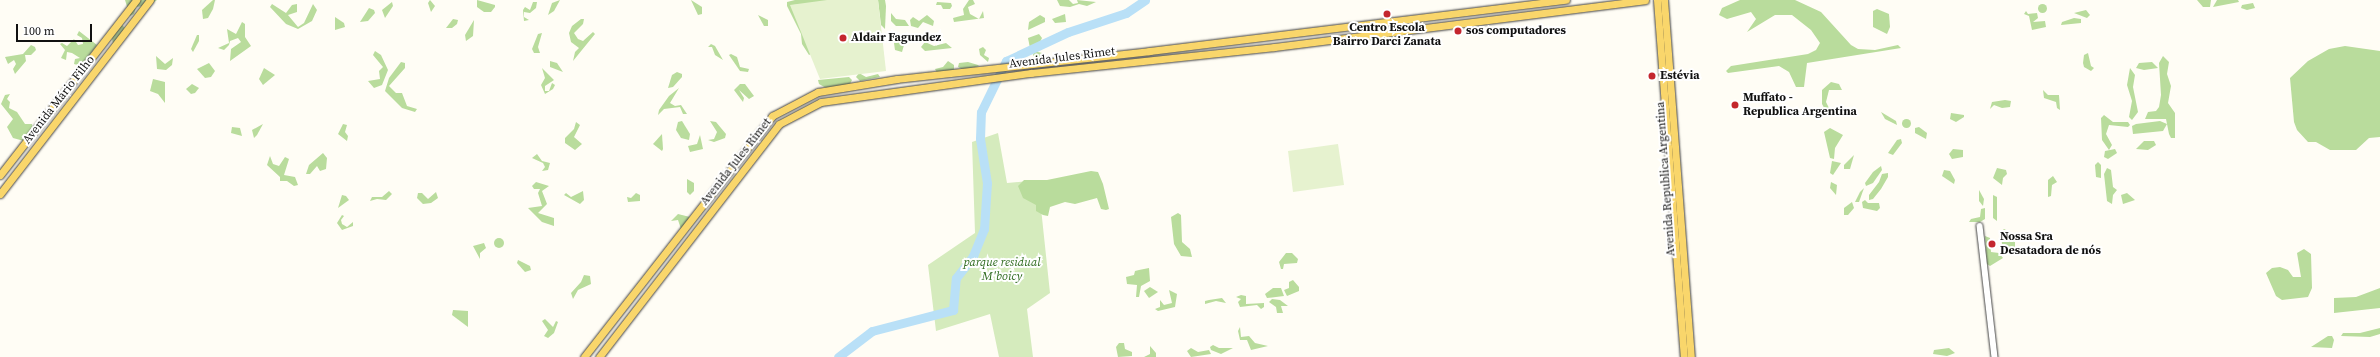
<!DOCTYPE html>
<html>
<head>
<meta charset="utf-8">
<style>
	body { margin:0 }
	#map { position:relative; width:2380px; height:357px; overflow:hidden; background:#fffdf5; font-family:"Source Serif 4",serif }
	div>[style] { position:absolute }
	.green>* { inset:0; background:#d5ebbd }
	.forest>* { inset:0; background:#b9dc9c }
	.round { border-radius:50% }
	.pitch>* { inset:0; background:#e6f2cf }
	.river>* { height:9px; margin:-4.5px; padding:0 4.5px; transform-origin:4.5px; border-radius:4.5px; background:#b9e0f7 }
	.roads { filter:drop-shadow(0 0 1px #444) drop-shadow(0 0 1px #444) }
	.minor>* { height:5.5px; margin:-2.75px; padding:0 2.75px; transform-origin:2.75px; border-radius:2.75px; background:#fff }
	.major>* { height:7px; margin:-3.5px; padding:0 3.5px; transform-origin:3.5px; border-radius:3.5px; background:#f9d66b }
	.dots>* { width:11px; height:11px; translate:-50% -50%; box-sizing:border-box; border:2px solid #fff; border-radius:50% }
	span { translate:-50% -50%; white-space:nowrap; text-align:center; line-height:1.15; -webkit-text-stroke:4px #fff; paint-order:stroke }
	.poi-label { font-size:12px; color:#111; font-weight:700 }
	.left { translate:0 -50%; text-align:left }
	.street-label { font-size:12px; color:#111 }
	.park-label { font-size:12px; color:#2f6b1f; font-style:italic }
	.scale { position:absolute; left:16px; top:24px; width:76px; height:18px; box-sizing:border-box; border:2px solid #111; border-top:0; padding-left:5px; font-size:12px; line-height:14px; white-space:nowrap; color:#111; -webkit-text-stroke:3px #fff; paint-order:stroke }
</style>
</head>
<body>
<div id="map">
	<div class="green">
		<div style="clip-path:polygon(998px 133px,1007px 183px,1038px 180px,1050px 293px,1027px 309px,1033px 357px,999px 357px,990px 314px,936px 331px,928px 265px,975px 233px,972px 142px)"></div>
	</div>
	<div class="forest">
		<div style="clip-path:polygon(125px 0,157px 0,150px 5px,136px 7px,134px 14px,130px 16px)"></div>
		<div style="clip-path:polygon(213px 0,215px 0,213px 9px,208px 18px,203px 19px,202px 10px)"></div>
		<div style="clip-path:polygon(430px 0,435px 6px,431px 12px,428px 3px)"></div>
		<div style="clip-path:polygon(477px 0,495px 5px,495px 7px,491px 12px,484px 12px,477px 7px)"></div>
		<div style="clip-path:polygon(560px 0,554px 11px,548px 15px,552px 3px)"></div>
		<div style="clip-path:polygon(691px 0,702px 7px,702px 14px,698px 15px)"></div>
		<div style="clip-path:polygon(795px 0,849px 0,793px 5px,813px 53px,809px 55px,802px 44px,801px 34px,787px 6px,787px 2px)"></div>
		<div style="clip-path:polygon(878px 0,885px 0,886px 6px,885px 29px,881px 25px)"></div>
		<div style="clip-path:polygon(969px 0,973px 0,975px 4px,968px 7px,970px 14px,979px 19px,983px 11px,984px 18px,954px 22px,953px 18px,964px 15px,963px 9px)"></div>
		<div style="clip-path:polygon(1057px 0,1069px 0,1073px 4px,1078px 3px,1077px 0,1096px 2px,1087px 6px,1079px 4px,1070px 7px,1060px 6px)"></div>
		<div style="clip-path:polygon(1740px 0,1795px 0,1821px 12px,1851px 45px,1858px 49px,1875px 50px,1898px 45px,1901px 48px,1807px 63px,1804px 87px,1796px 87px,1789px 72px,1779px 66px,1728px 73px,1726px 71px,1731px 66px,1808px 54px,1816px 50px,1820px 43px,1811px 30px,1792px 15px,1775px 15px,1747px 32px,1756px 19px,1751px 12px,1727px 19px,1719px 15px,1722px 8px)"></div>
		<div style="clip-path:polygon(2197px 0,2211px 0,2210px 7px,2203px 7px)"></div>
		<div style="clip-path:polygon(2217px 0,2238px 0,2239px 2px,2213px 7px)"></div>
		<div style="clip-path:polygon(392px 2px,393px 6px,385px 18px,382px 10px)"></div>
		<div style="clip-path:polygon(533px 2px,537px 2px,536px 8px,530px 13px,524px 12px,524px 17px,529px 20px,524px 21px,523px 10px,525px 7px,530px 10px)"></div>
		<div style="clip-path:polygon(937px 2px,951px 3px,952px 6px,950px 9px,943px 9px,941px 5px,936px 5px)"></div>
		<div style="clip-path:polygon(2253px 3px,2255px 8px,2247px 10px,2241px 8px,2242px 5px)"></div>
		<div class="round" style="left:2037.5px;top:3.5px;width:9px;height:9px"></div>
		<div style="clip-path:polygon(272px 4px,286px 13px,292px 5px,297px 4px,297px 12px,288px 15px,298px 27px,304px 23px,313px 4px,317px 10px,312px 21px,298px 29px,286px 24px,270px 7px)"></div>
		<div style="clip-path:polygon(369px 8px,374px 10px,375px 13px,368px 21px,360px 22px)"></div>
		<div style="clip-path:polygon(1877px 9px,1889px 14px,1890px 27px,1887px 34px,1873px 27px,1873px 11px)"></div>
		<div style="clip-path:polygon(2086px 10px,2090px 15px,2087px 18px,2074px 13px)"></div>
		<div style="clip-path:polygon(2026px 11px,2028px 14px,2037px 13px,2038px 18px,2033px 22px,2045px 21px,2046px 27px,2032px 30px,2029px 16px,2024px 14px)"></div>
		<div style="clip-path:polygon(891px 13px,896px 19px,905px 20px,909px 26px,896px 26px,891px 21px)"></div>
		<div style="clip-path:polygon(1065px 14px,1066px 22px,1055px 23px,1052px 19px)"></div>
		<div style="clip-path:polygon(758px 15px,768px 20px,768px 26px,764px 26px)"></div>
		<div style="clip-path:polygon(927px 15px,934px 21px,933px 26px,923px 22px,918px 28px,911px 26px,910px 20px,913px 17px,919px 21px)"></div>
		<div style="clip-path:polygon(1040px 15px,1045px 18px,1045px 22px,1028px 30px,1029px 22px)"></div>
		<div style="clip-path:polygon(335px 17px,344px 23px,345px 27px,335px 30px)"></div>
		<div style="clip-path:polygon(2074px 18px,2081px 19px,2081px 23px,2061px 25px,2062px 22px)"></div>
		<div style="clip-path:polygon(453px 19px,458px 20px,457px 24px,452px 28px,446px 28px)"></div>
		<div style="clip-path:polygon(581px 19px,584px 19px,583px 24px,574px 33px,578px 39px,583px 41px,593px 32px,595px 34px,573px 61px,575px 52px,579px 48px,571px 42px,569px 33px,572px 26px)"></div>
		<div style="clip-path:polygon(474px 20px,473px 36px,466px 41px,465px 35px)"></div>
		<div style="clip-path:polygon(242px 22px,245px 24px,245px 37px,251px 46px,230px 61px,231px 49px,241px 42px,238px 38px,230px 41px,229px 45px,224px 50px,218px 48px,229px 43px,227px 29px,236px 34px)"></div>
		<div style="clip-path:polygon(120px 23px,125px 28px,113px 44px,112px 38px)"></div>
		<div style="clip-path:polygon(79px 31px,97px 45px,81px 66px,74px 64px,75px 59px,80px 58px,72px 53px,67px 52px,66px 60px,61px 58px,65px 50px,60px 44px,62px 43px,67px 46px,74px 39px,78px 45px,83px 44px,82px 38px,77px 35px)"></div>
		<div style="clip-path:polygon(542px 33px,538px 47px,540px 53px,534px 53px,532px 49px,538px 34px)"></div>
		<div style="clip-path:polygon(1039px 34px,1042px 38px,1040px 42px,1030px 48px,1028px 38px)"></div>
		<div style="clip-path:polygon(197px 35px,199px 35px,199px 41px,193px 52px,191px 49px)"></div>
		<div style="clip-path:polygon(893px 36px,897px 37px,904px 45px,902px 52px,895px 50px)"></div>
		<div style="clip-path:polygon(925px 42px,934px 46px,946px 43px,952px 48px,925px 51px,921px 47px)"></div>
		<div style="clip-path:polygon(711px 44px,715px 46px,723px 60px,715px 55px,712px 47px,708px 47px)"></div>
		<div style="clip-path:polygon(31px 45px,35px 47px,36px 50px,31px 55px,25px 55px,26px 61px,15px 74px,13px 69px,16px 64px,14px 60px,8px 64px,5px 57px,23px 54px)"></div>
		<div style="clip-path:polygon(2345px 46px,2380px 51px,2380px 137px,2369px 138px,2356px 150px,2330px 150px,2316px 142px,2308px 142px,2297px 130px,2294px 122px,2290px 78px,2308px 61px,2329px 49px)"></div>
		<div style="clip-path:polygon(983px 47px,986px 50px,984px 55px,989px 58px,988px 62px,980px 55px,979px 49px)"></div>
		<div style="clip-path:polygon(375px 51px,381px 55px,388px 70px,382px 85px,374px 88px,368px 81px,380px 79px,379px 71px,383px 67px,373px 55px)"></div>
		<div style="clip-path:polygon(1034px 51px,1042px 53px,1045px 60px,1037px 60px,1033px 55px)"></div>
		<div style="clip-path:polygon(2088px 53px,2091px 66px,2094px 68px,2091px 71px,2084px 67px,2083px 63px,2084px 55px)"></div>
		<div style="clip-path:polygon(731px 54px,737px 57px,740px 67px,749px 69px,748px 72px,740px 71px,729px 55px)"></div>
		<div style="clip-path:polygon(156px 56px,165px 64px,173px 58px,172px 65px,166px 70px,157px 69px)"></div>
		<div style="clip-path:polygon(2163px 56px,2169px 62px,2167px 74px,2171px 86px,2168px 103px,2175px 113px,2175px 138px,2171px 138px,2169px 134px,2166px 119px,2145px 119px,2148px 112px,2156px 111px,2159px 107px,2161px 95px,2159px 63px)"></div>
		<div style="clip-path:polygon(550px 61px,557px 63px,563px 72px,550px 67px)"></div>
		<div style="clip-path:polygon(948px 61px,954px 65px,954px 71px,937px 73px,935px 69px,943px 67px)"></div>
		<div style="clip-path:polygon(401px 62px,405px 63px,405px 68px,389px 86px,396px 93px,402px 93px,407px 106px,417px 109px,415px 112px,402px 108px,385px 91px,389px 78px)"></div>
		<div style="clip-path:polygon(968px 62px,978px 65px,979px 66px,964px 70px,958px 67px,959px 63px)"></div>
		<div style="clip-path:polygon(2152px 62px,2158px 68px,2144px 70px,2136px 68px,2139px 63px)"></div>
		<div style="clip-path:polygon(209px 63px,215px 71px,211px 77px,205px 78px,197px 69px)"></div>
		<div style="clip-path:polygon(264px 68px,275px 75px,263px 85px,259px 79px)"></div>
		<div style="clip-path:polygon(542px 68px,554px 80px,545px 86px,545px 91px,549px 91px,552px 83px,555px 85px,553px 89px,545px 94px,541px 85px,545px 78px)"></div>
		<div style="clip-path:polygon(2130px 68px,2135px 75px,2133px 87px,2138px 112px,2132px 120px,2129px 117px,2132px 101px,2127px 85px)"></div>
		<div style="clip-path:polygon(677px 72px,682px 74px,682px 77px,673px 87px,668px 88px,672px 75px)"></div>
		<div style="clip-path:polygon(859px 73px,866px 77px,878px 74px,880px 77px,860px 81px,856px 77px)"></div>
		<div style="clip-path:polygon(849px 77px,852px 80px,850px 84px,826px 88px,819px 84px,818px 80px)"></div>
		<div style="clip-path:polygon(153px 79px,165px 82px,165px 103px,158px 94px,150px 91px)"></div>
		<div style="clip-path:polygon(1831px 82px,1839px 84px,1842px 90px,1829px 90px,1826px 102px,1831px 112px,1827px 113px,1822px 104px,1822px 90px)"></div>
		<div style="clip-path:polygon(192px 84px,199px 88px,195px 93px,191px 94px,186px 89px)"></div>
		<div style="clip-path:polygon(745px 84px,754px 96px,749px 99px,739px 90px,744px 98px,743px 102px,734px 90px,740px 84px)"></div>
		<div style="clip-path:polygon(679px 88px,670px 103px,675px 106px,681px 105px,687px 114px,683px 114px,680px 107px,664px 109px,658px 115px,659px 110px,669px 96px)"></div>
		<div style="clip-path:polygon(2043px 90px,2048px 95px,2059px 95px,2060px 110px,2057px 108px,2056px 102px,2044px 98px)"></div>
		<div style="clip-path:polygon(5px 95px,10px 94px,7px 99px,10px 102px,9px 108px,17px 112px,25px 124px,32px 124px,33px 129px,24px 141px,13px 138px,7px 127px,13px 119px,1px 104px)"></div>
		<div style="clip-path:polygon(2005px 100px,2011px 101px,2010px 107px,2002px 108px,1994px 105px,1990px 109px,1992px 102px)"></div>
		<div style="clip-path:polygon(1881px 112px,1896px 121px,1897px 125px,1885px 119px)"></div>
		<div style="clip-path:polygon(1951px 113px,1964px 115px,1964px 117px,1956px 122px,1950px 119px)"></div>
		<div style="clip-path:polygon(2104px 115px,2113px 122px,2128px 122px,2130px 125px,2128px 127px,2109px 125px,2106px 134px,2112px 145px,2109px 150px,2102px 140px,2101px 118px)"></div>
		<div class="round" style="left:1901.5px;top:118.5px;width:9px;height:9px"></div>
		<div style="clip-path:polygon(682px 121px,690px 134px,689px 140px,681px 138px,676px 130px,678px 122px)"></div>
		<div style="clip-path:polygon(710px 121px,716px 122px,726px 134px,725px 138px,714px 142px,708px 140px,714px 139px,717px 132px)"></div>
		<div style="clip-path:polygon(2160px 121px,2167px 124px,2163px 131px,2133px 134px,2132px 126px,2136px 124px)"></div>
		<div style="clip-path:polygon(576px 122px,580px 125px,574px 137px,582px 144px,575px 150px,565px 143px,565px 138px,574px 129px)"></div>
		<div style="clip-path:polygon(263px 124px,257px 135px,254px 138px,252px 130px)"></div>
		<div style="clip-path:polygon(343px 124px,347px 125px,345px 132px,348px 136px,347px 141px,338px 134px)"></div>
		<div style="clip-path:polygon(232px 127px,240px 128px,242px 136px,231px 133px)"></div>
		<div style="clip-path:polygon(1919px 127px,1927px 133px,1926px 139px,1915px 133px,1915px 128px)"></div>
		<div style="clip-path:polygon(1830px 128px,1843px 135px,1835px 148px,1834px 159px,1830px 158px,1824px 132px)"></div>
		<div style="clip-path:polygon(662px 134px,663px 149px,662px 151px,653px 144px)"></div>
		<div style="clip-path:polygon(700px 135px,703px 149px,690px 152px,688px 146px,697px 144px)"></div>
		<div style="clip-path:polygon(1901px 139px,1902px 143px,1893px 155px,1888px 153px,1897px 140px)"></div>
		<div style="clip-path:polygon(2144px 141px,2154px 141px,2156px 145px,2148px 150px,2136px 149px)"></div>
		<div style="clip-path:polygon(1953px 149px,1963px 150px,1963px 157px,1952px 159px,1949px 154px)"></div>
		<div style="clip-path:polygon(2115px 149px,2117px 153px,2108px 159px,2104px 157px,2105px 151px)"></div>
		<div style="clip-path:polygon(323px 153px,327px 158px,326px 169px,320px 171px,317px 166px,310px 174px,306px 174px,309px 165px)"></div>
		<div style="clip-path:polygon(537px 154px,542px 161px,550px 163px,548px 170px,542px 171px,545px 167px,543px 163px,532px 158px)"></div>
		<div style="clip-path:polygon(1854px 155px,1850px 169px,1844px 169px,1844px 165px)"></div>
		<div style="clip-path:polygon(270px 156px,273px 164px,279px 166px,285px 157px,289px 159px,284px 175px,295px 177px,298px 185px,294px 186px,287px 181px,280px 181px,280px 177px,267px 165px)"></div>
		<div style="clip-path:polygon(1832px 161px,1841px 163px,1833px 175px,1830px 173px)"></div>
		<div style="clip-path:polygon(2098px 162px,2101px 165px,2101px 178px,2096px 177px,2095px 165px)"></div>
		<div style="clip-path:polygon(1881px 166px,1882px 170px,1873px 183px,1866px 186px,1865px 183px,1873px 172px)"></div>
		<div style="clip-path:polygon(1997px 168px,2006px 170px,2007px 174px,2003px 178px,2002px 185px,1993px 178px)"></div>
		<div style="clip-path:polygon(2107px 168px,2111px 170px,2113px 187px,2117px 190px,2113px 195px,2112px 204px,2107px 201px,2104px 174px)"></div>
		<div style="clip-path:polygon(1944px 170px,1950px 171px,1955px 180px,1954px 184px,1942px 176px)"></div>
		<div style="clip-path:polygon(1091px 171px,1098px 172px,1103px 184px,1109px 209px,1106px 210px,1101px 209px,1097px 198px,1075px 204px,1065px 202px,1050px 207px,1048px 216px,1043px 215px,1036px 211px,1036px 205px,1023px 198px,1018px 186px,1024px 180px,1047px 180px)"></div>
		<div style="clip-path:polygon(1888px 173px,1888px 177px,1881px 189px,1873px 199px,1869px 200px,1869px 195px,1879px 182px,1882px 174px)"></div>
		<div style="clip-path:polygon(2053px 176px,2057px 182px,2052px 185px,2051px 196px,2048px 197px,2048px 180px)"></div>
		<div style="clip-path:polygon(687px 179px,694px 183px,694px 191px,690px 195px,687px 192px)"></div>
		<div style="clip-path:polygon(536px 182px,549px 186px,542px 191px,547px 204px,538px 213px,554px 218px,554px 226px,542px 222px,528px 208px,542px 206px,538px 193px,540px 189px,534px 189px,532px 186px)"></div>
		<div style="clip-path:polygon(1831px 182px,1837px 185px,1836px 195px,1830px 188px)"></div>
		<div style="clip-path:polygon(1864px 188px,1859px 202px,1855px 202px,1860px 192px)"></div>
		<div style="clip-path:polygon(1979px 190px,1984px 199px,1983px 206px,1979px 201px)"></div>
		<div style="clip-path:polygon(389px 191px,392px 194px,386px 200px,377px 199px,370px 201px,372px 197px,382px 197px)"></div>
		<div style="clip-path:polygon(583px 191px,584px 200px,580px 204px,564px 195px,566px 193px,571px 197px)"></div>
		<div style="clip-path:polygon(436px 192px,438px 198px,431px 203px,423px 204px,417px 198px,418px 193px,422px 193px,428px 199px)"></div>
		<div style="clip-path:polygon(636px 193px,640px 195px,640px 201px,628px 202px,627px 197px,631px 198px)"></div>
		<div style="clip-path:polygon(2127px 193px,2135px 200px,2123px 204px,2121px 195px)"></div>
		<div style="clip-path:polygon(342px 195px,346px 196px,349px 200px,338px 208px)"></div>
		<div style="clip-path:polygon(1993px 195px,1997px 197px,1997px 221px,1993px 218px)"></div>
		<div style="clip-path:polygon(1865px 200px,1868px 203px,1879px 203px,1880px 208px,1877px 211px,1863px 208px,1862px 202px)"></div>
		<div style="clip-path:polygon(1852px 202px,1854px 208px,1848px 215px,1844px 215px,1844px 208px)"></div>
		<div style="clip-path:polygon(1985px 208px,1985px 219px,1980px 222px,1969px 222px,1971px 219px,1980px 217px,1981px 209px)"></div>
		<div style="clip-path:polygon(1178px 213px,1181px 215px,1182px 242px,1190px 249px,1192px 257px,1181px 256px,1174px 244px,1171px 217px)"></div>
		<div style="clip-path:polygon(678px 214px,690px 217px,681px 229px,678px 220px,671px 221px)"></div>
		<div style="clip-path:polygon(342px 215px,344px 216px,341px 220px,342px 224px,347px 227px,353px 222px,353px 226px,342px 230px,337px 223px)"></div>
		<div style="clip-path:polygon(2004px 229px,2010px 232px,2015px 242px,2015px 249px,2009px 252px,2002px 245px,2001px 232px)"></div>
		<div style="clip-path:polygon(1985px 236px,1990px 238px,1991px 252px,1999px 253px,2003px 258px,1990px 266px,1987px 264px)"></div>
		<div class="round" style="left:494px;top:238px;width:10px;height:10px"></div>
		<div style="clip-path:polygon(484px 243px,486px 248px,480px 253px,480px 259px,473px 246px)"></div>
		<div style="clip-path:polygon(2304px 249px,2311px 254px,2312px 288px,2308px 297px,2282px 300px,2276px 296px,2266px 273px,2272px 268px,2280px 267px,2288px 270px,2293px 277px,2301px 277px,2297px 253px)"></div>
		<div style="clip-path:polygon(1286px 253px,1292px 253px,1298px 259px,1297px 263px,1284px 264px,1283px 269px,1281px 269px,1279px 262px)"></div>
		<div style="clip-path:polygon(518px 260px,530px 266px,531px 270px,525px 272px,517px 263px)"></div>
		<div style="clip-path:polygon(1149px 268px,1150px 281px,1141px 286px,1139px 297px,1136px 297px,1137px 285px,1127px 284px,1126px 277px,1134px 275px,1135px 271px,1139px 270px)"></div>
		<div style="clip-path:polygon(584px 275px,590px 276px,591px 284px,578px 290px,573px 299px,571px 293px,581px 282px)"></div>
		<div style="clip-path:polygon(1293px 280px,1299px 287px,1299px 291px,1287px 296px,1284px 290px,1289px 288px,1289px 282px)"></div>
		<div style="clip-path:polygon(1150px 287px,1158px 292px,1149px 298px,1144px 291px)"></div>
		<div style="clip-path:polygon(1273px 288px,1281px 288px,1284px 296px,1267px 298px,1265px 294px)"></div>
		<div style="clip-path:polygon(2380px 288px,2380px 308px,2334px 313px,2334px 298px,2356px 297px)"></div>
		<div style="clip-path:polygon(1169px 290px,1177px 294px,1175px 307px,1158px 311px,1155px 309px,1160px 307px,1160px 300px,1164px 305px,1172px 303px)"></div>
		<div style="clip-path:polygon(1241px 295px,1246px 296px,1246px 304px,1264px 303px,1264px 307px,1261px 309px,1257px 305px,1240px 307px,1238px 302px,1241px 299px,1236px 297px)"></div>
		<div style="clip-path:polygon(1222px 298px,1226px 303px,1216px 301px,1205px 304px,1205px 301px,1209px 300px)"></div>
		<div style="clip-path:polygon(1272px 299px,1280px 300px,1288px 306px,1281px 306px,1283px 313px,1277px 313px,1276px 307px,1269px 302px)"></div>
		<div style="clip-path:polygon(453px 310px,468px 311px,468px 327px,452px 315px)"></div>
		<div style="clip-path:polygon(545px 319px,553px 327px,556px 321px,558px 322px,554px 333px,548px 338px,544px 336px,548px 330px,542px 321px)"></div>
		<div style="clip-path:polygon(1240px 327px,1241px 337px,1249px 336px,1255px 343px,1268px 346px,1251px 350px,1247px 340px,1240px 340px,1238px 331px)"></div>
		<div style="clip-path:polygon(2380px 328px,2380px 334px,2370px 337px,2341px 336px,2343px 333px,2360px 333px)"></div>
		<div style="clip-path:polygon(2328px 336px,2332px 336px,2334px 340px,2332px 348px,2311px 347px)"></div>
		<div style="clip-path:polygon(1119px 343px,1124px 343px,1125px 349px,1132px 352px,1132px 356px,1118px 357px,1116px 347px)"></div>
		<div style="clip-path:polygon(1213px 345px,1219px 348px,1233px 348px,1221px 354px,1211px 350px,1210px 347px)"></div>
		<div style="clip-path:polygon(1150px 346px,1156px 353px,1156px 357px,1144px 357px,1150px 354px)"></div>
		<div style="clip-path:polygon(1191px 348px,1198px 352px,1209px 350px,1211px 354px,1191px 357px,1187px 351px)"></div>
		<div style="clip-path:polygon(1949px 348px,1955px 353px,1947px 356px,1933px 354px,1934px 350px)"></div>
	</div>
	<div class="pitch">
		<div style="clip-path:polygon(827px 0,878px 0,886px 71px,820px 79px,790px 5px)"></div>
		<div style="clip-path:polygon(1338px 144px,1344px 185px,1293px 192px,1288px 151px)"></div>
	</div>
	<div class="river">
		<div style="left:838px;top:357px;width:43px;rotate:-37.4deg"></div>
		<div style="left:872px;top:331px;width:84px;rotate:-14.5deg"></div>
		<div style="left:953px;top:310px;width:32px;rotate:-85deg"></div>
		<div style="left:956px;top:278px;width:28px;rotate:-52deg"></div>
		<div style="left:973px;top:256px;width:29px;rotate:-68deg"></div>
		<div style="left:984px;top:229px;width:46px;rotate:-86.3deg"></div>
		<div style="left:987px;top:183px;width:45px;rotate:-99deg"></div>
		<div style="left:980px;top:139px;width:27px;rotate:-88deg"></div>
		<div style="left:981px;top:112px;width:57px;rotate:-63.9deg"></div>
		<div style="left:1006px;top:61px;width:68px;rotate:-25.1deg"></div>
		<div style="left:1068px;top:32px;width:61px;rotate:-18.1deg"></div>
		<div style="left:1126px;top:13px;width:23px;rotate:-34deg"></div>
	</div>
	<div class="roads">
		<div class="minor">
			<div style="left:1980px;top:226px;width:132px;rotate:83.5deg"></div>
		</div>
		<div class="major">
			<div style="left:1657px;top:0;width:358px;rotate:85.7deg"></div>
			<div style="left:1664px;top:0;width:358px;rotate:85.7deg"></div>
			<div style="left:0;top:175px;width:222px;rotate:-52.1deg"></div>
			<div style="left:0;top:194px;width:245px;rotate:-52.3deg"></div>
			<div style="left:584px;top:357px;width:306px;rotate:-52deg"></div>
			<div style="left:772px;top:116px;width:52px;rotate:-27.6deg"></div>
			<div style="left:818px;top:92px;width:80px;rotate:-9.3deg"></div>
			<div style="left:897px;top:79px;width:254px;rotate:-6.3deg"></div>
			<div style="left:1149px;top:51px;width:420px;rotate:-7deg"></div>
			<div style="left:599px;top:357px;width:294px;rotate:-52.3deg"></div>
			<div style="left:779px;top:124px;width:47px;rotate:-27.6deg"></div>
			<div style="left:821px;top:102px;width:212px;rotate:-7.9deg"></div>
			<div style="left:1031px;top:73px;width:244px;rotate:-6.1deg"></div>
			<div style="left:1274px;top:47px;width:374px;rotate:-7.2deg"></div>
		</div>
	</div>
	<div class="dots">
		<div style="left:1387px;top:14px;background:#c4262e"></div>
		<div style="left:1458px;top:31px;background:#c4262e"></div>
		<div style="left:843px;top:38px;background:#c4262e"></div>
		<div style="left:1652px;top:76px;background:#c4262e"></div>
		<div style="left:1735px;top:105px;background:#c4262e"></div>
		<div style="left:1992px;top:244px;background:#c4262e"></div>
	</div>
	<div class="poi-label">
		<span style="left:1387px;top:35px">Centro Escola<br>Bairro Darci Zanata</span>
		<span class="left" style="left:1466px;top:31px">sos computadores</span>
		<span class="left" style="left:851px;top:38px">Aldair Fagundez</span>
		<span class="left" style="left:1660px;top:76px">Estévia</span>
		<span class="left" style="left:1743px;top:105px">Muffato -<br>Republica Argentina</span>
		<span class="left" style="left:2000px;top:244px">Nossa Sra<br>Desatadora de nós</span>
	</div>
	<div class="street-label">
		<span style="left:1062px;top:58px;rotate:-7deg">Avenida Jules Rimet</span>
		<span style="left:59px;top:100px;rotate:-52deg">Avenida Mário Filho</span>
		<span style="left:736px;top:162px;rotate:-52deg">Avenida Jules Rimet</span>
		<span style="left:1666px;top:179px;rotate:-94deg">Avenida Republica Argentina</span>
	</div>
	<div class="park-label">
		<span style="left:1002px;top:270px">parque residual<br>M'boicy</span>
	</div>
	<div class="scale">100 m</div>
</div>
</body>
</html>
